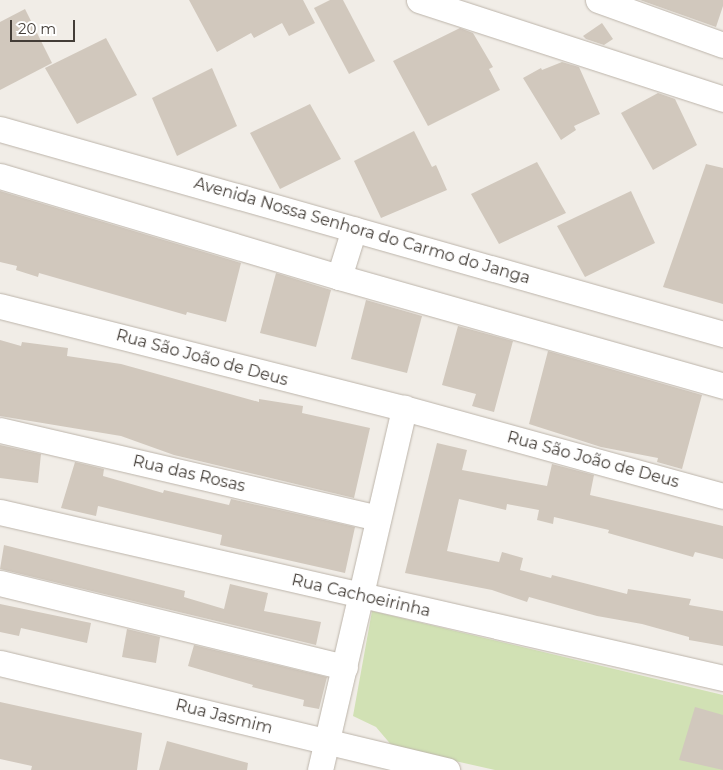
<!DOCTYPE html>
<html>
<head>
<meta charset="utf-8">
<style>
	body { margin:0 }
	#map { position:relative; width:723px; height:770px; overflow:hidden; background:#f1ede7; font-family:Montserrat,sans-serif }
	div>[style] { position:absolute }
	.green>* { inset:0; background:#d1e1b4 }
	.building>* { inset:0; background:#d1c8bd }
	.roads { filter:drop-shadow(0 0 1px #bcb4aa) drop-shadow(0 0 1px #bcb4aa) }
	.minor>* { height:25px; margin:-12.5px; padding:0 12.5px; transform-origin:12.5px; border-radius:12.5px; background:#fff }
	span { translate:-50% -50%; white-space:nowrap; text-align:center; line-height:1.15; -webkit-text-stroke:5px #fff; paint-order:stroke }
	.street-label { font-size:16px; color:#433d37 }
	.scale { position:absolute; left:10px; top:20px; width:65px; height:22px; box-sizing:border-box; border:2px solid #433d37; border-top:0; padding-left:6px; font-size:15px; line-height:18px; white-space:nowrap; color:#433d37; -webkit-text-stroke:4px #fff; paint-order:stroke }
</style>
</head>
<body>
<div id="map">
	<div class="green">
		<div style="clip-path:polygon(372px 611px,723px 695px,723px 770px,495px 770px,393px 747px,376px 727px,353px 716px)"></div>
	</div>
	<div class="building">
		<div style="clip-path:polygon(189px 0,303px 0,315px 23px,289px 36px,282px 23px,254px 38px,251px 33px,217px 52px)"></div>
		<div style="clip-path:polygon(330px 0,343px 0,375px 61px,349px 74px,314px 8px)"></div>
		<div style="clip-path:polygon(640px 0,723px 0,723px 6px,716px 27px)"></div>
		<div style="clip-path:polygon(25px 9px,52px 63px,0 90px,0 22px)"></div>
		<div style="clip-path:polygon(602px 23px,613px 39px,604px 45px,586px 39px,583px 36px)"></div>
		<div style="clip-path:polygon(460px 28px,473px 33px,493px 67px,489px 69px,500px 90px,428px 126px,393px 61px)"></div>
		<div style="clip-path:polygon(106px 38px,137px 95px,77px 124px,45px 68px)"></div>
		<div style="clip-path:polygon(562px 62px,579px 67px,600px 114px,574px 126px,576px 130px,561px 140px,523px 78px,541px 68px,542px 70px)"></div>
		<div style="clip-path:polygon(212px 68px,237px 126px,177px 156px,152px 98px)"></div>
		<div style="clip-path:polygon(658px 93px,675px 99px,697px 145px,653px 170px,621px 113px)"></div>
		<div style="clip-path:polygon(310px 104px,341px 159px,280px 189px,250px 133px)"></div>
		<div style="clip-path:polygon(414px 131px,432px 167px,436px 165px,447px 190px,381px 218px,354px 161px)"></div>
		<div style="clip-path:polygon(537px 162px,566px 213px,499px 244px,471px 194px)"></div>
		<div style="clip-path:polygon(706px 164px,723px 168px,723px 304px,663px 287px)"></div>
		<div style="clip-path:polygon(0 191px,241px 263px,226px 322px,187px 312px,186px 315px,39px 273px,38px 277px,16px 270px,17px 266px,0 262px)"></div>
		<div style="clip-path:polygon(631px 191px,655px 243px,585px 277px,557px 226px)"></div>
		<div style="clip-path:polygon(276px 273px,331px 290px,316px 347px,260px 333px)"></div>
		<div style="clip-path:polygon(366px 300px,422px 316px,407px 373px,351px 359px)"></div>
		<div style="clip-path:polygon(458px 326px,513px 341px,494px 412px,472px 406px,476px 394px,442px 385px)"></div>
		<div style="clip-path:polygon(0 340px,21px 346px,22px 342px,68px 348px,67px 356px,121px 364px,259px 402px,259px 399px,303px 406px,302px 413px,370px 428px,354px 498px,174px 455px,121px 436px,0 416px)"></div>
		<div style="clip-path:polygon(548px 351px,702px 395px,682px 469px,657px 462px,658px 458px,601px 447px,529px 424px)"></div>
		<div style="clip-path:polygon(437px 443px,467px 450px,462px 470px,547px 486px,552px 464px,594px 475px,590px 495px,723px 526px,723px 559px,695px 552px,693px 557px,608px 533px,609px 530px,554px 517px,553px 524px,537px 520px,539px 510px,507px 504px,506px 510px,459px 499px,447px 551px,499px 562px,502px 552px,523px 558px,520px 570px,551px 578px,552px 575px,627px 594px,628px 589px,691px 599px,689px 605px,723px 611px,723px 646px,689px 640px,689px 637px,642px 624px,597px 616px,529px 597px,527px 602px,492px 590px,405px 573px)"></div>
		<div style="clip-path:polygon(0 445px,41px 454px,38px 483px,0 478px)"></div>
		<div style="clip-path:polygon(75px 462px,104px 469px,103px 476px,163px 493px,164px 490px,229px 505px,231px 499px,355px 527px,345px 573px,220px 545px,222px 535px,98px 506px,96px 516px,61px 508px)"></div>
		<div style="clip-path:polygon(4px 545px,185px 591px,184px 597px,224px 609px,230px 584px,268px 593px,264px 611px,321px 622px,316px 645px,0 569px)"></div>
		<div style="clip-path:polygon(0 604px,91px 623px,87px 643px,21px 628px,19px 636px,0 632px)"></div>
		<div style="clip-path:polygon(127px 629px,160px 637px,156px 663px,122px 657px)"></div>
		<div style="clip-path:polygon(194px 645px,327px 677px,319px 709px,303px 706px,304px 700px,252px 687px,253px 685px,188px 666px)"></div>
		<div style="clip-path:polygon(0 702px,142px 733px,137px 770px,31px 770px,32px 766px,0 759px)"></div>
		<div style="clip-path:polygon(695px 707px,723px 715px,723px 770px,679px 760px)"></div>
		<div style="clip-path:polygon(167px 741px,248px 763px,247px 770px,159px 770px)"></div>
	</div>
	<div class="roads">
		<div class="minor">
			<div style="left:419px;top:0;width:320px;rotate:18deg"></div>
			<div style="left:598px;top:0;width:133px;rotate:19.8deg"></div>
			<div style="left:0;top:129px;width:752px;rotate:15.83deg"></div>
			<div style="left:0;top:176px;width:354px;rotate:16.6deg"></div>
			<div style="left:339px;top:277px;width:399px;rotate:15.8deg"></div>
			<div style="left:339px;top:277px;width:50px;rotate:-72.6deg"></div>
			<div style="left:0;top:306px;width:417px;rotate:14.2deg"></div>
			<div style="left:404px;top:408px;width:331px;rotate:15.4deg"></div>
			<div style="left:0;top:430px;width:388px;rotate:13.1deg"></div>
			<div style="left:0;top:512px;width:742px;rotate:12.93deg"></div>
			<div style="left:0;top:583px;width:355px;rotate:13.7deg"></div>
			<div style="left:0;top:663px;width:460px;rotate:13.5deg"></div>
			<div style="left:320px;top:770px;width:372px;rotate:-76.9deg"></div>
		</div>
	</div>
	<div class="street-label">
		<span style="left:362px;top:231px;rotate:16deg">Avenida Nossa Senhora do Carmo do Janga</span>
		<span style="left:202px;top:358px;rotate:15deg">Rua São João de Deus</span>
		<span style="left:593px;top:460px;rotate:15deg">Rua São João de Deus</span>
		<span style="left:189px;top:474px;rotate:13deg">Rua das Rosas</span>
		<span style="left:361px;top:596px;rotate:13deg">Rua Cachoeirinha</span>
		<span style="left:224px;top:717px;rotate:14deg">Rua Jasmim</span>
	</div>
	<div class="scale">20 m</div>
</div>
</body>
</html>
